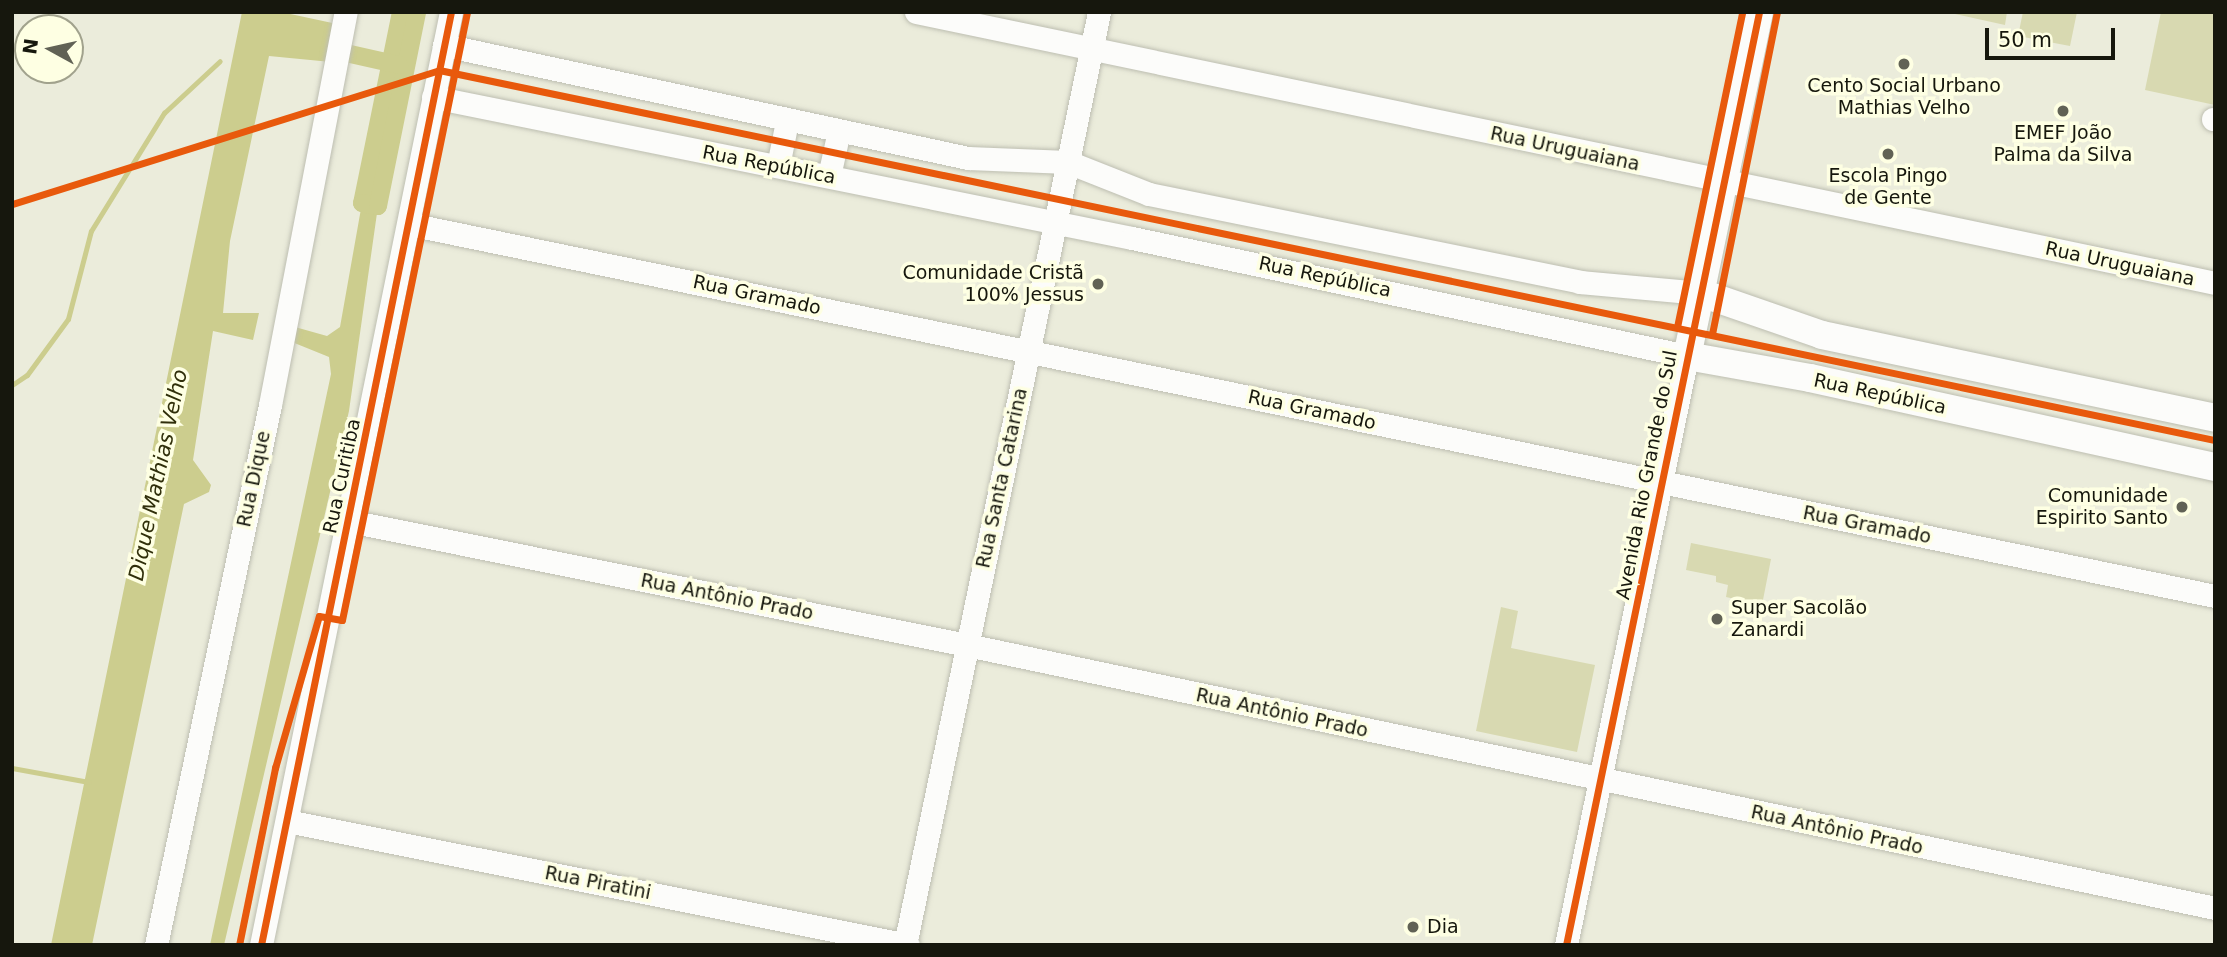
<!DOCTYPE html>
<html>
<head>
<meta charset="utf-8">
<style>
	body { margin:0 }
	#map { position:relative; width:2227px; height:957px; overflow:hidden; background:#ebecdb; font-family:"DejaVu Sans",sans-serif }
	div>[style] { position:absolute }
	.green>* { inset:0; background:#d8d9b1 }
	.water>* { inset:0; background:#cccd8e }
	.stream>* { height:5px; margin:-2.5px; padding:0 2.5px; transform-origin:2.5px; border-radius:2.5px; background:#cccd8e }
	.canal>* { height:18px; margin:-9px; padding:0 9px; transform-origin:9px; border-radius:9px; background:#cccd8e }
	.roads { filter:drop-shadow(0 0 2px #bdbeb1) drop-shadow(0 0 2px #bdbeb1) }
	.minor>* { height:23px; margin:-11.5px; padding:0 11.5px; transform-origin:11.5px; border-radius:11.5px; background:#fcfcfa }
	.major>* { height:28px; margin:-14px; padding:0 14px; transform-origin:14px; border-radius:14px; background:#fcfcfa }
	.cycleway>* { height:7px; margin:-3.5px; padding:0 3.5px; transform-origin:3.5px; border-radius:3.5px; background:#e8590c }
	.dots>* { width:19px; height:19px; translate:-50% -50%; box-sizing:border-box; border:4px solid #feffe3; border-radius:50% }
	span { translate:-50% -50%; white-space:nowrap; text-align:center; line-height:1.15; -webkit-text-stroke:7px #feffe3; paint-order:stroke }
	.poi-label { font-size:19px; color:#16170d }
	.right { translate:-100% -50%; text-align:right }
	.left { translate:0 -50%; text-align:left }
	.street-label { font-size:19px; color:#16170d }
	.water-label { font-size:21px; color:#302f0b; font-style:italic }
	.frame { position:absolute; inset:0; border:14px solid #16170d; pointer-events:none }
	.north { position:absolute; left:14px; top:14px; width:70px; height:70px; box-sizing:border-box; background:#feffe3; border:2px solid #a1a28d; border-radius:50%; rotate:278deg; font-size:19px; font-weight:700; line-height:28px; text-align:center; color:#16170d }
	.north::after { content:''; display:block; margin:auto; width:24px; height:32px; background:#616255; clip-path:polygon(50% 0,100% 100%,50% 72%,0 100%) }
	.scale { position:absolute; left:1985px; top:28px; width:130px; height:32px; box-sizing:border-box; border:4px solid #16170d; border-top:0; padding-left:9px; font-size:21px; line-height:24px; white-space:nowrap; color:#16170d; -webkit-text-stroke:5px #feffe3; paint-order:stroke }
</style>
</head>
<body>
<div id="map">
	<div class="green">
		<div style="clip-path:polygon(1946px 12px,2007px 12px,2005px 25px)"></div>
		<div style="clip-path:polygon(2023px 12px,2077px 12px,2070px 46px,2018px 36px)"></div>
		<div style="clip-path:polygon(2161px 12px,2215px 12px,2215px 105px,2145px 90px)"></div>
		<div style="clip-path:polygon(1691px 543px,1771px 559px,1762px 605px,1726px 597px,1728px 585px,1716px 582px,1716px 576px,1686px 570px)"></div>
		<div style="clip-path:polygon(1501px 607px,1518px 611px,1511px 648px,1595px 665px,1577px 752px,1476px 731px)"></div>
	</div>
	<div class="water">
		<div style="clip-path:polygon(242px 12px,281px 12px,337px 24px,331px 62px,269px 56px,230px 241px,223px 313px,259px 313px,253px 340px,213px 331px,193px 460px,211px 485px,209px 492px,184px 504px,92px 945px,51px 945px)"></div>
		<div style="clip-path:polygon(362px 203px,378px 206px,349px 411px,224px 945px,210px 945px,331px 374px,329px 357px,292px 342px,295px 327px,327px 336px,340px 327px)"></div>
	</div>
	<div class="stream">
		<div style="left:367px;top:211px;width:203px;rotate:-78.1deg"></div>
		<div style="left:12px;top:385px;width:18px;rotate:-34deg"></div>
		<div style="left:27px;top:375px;width:69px;rotate:-53.8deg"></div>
		<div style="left:68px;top:319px;width:91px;rotate:-75.4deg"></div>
		<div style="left:91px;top:231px;width:139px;rotate:-58.3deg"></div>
		<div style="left:164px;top:113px;width:76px;rotate:-42.9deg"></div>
		<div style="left:12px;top:768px;width:78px;rotate:10.3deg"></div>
	</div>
	<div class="canal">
		<div style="left:401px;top:12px;width:195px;rotate:101.5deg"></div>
		<div style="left:362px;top:203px;width:16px;rotate:11deg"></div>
		<div style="left:378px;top:206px;width:198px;rotate:-78.6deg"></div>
		<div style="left:328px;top:49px;width:73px;rotate:12.7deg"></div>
	</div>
	<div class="roads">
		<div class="minor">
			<div style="left:916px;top:12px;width:1327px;rotate:11.78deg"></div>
			<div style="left:444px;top:45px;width:536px;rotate:12.17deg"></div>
			<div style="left:968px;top:158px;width:100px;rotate:2.3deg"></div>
			<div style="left:1068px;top:162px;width:87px;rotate:21.6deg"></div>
			<div style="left:1149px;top:194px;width:440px;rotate:11.5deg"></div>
			<div style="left:1580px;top:282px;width:121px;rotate:5.2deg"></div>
			<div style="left:433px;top:97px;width:713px;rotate:11.4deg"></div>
			<div style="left:1132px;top:238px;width:567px;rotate:12deg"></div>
			<div style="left:1687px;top:356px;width:601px;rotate:101.61deg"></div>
			<div style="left:2213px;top:119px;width:2px"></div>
			<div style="left:778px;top:166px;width:46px;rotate:-78.7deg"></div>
			<div style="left:829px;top:176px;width:46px;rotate:-77.5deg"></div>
			<div style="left:409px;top:224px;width:1844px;rotate:11.64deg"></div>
			<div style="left:349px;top:521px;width:630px;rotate:11.35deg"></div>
			<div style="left:967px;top:645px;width:1275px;rotate:11.9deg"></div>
			<div style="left:287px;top:821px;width:633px;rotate:11.29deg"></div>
			<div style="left:156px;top:945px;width:552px;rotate:-78.08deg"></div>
			<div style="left:270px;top:405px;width:400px;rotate:-79.1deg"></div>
			<div style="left:261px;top:945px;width:952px;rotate:-78.49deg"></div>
			<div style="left:905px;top:945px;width:953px;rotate:-78.25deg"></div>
		</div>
		<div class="major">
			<div style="left:1759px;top:12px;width:351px;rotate:101.8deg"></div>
			<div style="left:1687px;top:356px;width:125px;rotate:10.1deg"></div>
			<div style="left:1810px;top:378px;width:415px;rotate:12.4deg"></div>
			<div style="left:1701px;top:293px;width:128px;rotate:19.1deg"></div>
			<div style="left:1822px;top:335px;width:402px;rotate:11.9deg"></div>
		</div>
	</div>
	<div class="cycleway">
		<div style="left:12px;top:204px;width:448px;rotate:-17.4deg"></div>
		<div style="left:439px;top:70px;width:1814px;rotate:11.77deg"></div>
		<div style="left:1677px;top:327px;width:322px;rotate:-78.3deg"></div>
		<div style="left:1712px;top:334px;width:328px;rotate:-78.6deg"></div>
		<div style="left:239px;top:945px;width:181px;rotate:-78.5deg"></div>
		<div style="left:275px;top:768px;width:158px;rotate:-73.9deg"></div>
		<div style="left:319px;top:616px;width:23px;rotate:10deg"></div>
		<div style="left:342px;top:620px;width:621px;rotate:-78.38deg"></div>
		<div style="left:261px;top:945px;width:952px;rotate:-78.49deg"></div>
		<div style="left:1566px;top:945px;width:953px;rotate:-78.31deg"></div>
	</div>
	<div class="dots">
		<div style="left:1904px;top:64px;background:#616255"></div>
		<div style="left:2063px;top:111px;background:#616255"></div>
		<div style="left:1888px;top:154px;background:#616255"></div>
		<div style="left:1098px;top:284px;background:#616255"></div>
		<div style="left:2182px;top:507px;background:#616255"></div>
		<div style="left:1717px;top:619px;background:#616255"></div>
		<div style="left:1413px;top:927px;background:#616255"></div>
	</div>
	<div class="poi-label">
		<span style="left:1904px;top:97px">Cento Social Urbano<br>Mathias Velho</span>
		<span style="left:2063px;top:144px">EMEF João<br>Palma da Silva</span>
		<span style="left:1888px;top:187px">Escola Pingo<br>de Gente</span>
		<span class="right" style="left:1084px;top:284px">Comunidade Cristã<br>100% Jessus</span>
		<span class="right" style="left:2168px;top:507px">Comunidade<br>Espirito Santo</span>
		<span class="left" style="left:1731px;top:619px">Super Sacolão<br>Zanardi</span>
		<span class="left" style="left:1427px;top:927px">Dia</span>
	</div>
	<div class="street-label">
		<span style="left:1565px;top:149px;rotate:12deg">Rua Uruguaiana</span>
		<span style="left:769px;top:165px;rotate:11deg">Rua República</span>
		<span style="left:2120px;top:264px;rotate:12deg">Rua Uruguaiana</span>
		<span style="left:1325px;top:277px;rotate:12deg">Rua República</span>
		<span style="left:757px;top:295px;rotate:12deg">Rua Gramado</span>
		<span style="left:1880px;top:394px;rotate:12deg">Rua República</span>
		<span style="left:1312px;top:410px;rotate:12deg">Rua Gramado</span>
		<span style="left:1647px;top:475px;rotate:-79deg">Avenida Rio Grande do Sul</span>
		<span style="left:342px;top:476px;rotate:-78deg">Rua Curitiba</span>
		<span style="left:1002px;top:478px;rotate:-78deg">Rua Santa Catarina</span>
		<span style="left:254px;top:479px;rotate:-78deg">Rua Dique</span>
		<span style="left:1867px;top:525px;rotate:11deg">Rua Gramado</span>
		<span style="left:727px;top:597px;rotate:11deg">Rua Antônio Prado</span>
		<span style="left:1282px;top:713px;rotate:12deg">Rua Antônio Prado</span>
		<span style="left:1837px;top:830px;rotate:12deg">Rua Antônio Prado</span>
		<span style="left:598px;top:883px;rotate:11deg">Rua Piratini</span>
	</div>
	<div class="water-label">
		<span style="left:158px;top:475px;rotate:-78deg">Dique Mathias Velho</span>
	</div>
	<div class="frame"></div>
	<div class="north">N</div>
	<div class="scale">50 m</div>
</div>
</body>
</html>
